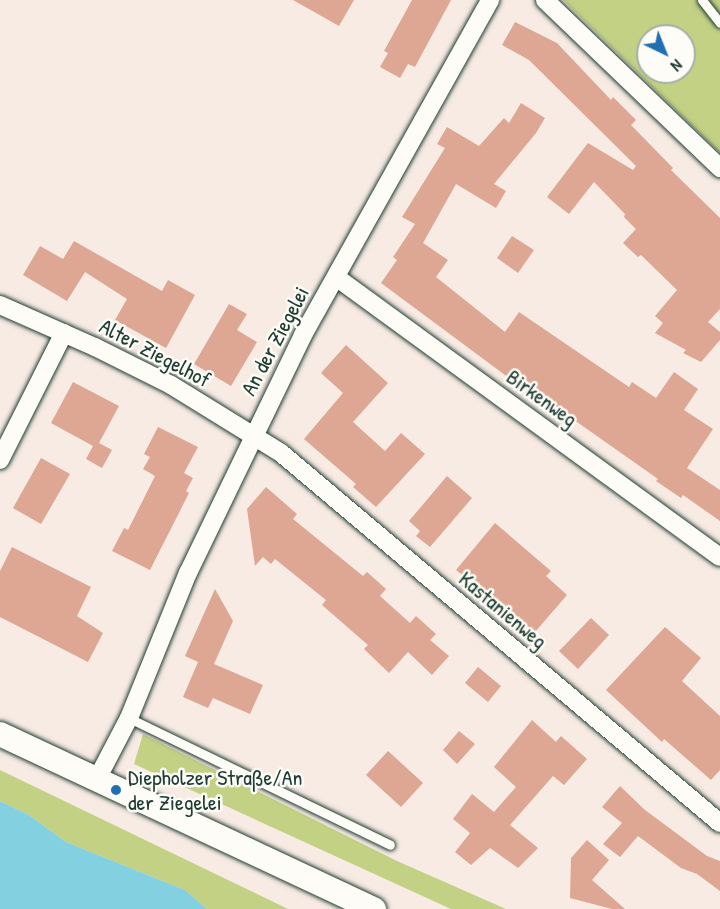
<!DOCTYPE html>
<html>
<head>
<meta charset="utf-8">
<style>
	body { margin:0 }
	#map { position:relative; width:720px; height:909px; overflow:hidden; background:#f7ebe3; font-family:"Patrick Hand",sans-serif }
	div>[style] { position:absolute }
	.green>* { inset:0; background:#c3d185 }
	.water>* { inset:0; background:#82d0e0 }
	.building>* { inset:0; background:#dda793 }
	.roads { filter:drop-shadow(0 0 2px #1f3d34) drop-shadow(0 0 2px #1f3d34) }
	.service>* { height:9px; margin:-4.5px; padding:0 4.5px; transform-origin:4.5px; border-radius:4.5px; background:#fdfcf7 }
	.minor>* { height:18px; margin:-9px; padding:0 9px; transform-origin:9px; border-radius:9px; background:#fdfcf7 }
	.secondary>* { height:24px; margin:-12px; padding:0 12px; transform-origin:12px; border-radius:12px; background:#fdfcf7 }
	.dots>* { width:16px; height:16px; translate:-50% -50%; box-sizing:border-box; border:3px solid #fdfcf7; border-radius:50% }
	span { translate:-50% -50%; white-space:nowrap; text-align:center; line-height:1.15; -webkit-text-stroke:5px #fdfcf7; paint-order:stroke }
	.street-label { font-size:22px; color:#1f3d34 }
	.poi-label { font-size:22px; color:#1f3d34 }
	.left { translate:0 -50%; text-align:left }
	.north { position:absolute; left:636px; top:24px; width:60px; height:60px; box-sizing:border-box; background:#fdfcf7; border:2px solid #a4b0a9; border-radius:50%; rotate:137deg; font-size:16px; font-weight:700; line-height:24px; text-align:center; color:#1f3d34 }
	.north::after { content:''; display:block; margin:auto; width:21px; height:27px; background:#1f6fb2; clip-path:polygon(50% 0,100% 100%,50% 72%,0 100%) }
</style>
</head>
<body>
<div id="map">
	<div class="green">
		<div style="clip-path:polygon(evenodd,563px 0,720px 0,720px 153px,563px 0,648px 36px,684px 36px,684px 72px,648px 72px,648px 36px)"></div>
		<div style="clip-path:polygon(143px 734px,397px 861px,506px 909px,451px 909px,134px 764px)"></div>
		<div style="clip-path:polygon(0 770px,288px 909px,207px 909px,185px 890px,66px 842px,29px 815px,0 801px)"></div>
	</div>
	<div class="water">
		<div style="clip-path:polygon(0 801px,29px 815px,66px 842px,185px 890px,207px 909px,0 909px)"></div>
	</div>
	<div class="building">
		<div style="clip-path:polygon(293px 0,354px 0,339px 26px)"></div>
		<div style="clip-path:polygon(412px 0,451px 0,415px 67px,408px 64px,400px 78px,380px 67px,388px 53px,384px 51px)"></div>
		<div style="clip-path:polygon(515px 22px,557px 43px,611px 100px,613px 97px,636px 120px,631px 125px,673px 168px,671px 170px,720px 218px,720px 309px,708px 322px,720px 332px,720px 340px,701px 362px,683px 353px,686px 350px,655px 333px,663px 323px,655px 316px,677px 290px,641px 255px,638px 257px,623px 243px,636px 229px,624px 217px,625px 214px,594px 182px,569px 214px,547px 197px,588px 143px,633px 170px,636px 166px,529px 60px,502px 45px)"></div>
		<div style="clip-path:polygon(521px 103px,545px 118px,536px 133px,494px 184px,506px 191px,496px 208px,456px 184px,423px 243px,448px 260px,436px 277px,505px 332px,519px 312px,629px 387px,632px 382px,656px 398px,674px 372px,698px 389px,684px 410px,713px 429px,687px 468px,720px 490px,720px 521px,683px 495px,681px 498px,656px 481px,658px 479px,550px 403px,549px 405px,509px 378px,381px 283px,397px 260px,393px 257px,415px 224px,402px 217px,445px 148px,437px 144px,447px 127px,479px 146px,504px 118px,509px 123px)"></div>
		<div style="clip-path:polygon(512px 236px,534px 250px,518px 273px,497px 258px)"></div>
		<div style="clip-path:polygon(74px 241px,162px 291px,168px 280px,195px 295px,166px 348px,115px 320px,127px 299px,85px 272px,67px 301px,23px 275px,40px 246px,63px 259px)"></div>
		<div style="clip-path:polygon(229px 304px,247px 314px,237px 330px,257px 342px,231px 386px,194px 364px)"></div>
		<div style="clip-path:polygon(346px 345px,388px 383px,353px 422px,385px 451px,401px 433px,425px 454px,376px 507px,353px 487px,356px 484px,304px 439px,343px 393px,321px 373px)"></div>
		<div style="clip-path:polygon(73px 382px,119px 406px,99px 443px,112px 450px,102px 468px,86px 459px,93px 446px,51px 423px)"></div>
		<div style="clip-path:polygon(158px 427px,198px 447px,184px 473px,193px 478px,186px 491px,189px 493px,150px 570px,112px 551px,124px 528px,128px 530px,155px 476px,143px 469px,150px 457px,144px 454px)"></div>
		<div style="clip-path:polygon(41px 458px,70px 474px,41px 524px,13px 508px)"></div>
		<div style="clip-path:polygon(447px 476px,472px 498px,430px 547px,416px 536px,420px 531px,409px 521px)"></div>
		<div style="clip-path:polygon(266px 487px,297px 514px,293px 519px,363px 576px,367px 572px,386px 589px,380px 596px,410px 623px,416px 616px,436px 634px,430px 640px,449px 656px,432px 675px,408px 652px,389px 673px,364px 649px,368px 645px,322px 605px,326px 600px,275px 559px,271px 564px,263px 557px,255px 566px,247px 509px)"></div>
		<div style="clip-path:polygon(495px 523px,551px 571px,546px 576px,567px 595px,535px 632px,456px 570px)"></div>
		<div style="clip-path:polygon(12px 547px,91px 587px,77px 616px,103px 633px,88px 662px,0 617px,0 571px)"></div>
		<div style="clip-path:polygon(215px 589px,233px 621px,214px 664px,263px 685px,250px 714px,213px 698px,208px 708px,183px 697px,198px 662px,185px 656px)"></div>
		<div style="clip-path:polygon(591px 618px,609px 635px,578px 669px,559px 651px)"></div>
		<div style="clip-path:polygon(665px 627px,701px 658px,682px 681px,720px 716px,720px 770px,711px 780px,664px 739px,662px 742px,606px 690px)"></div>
		<div style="clip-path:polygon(478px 667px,501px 686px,488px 702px,465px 683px)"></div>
		<div style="clip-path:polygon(532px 720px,556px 742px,561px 736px,587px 759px,564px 785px,553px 776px,510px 825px,538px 848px,518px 868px,490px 848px,471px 865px,455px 852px,470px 833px,453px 819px,472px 794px,494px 812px,516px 787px,494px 767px)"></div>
		<div style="clip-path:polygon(459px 731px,475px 744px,457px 764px,443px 750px)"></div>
		<div style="clip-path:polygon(388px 751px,423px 783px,401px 807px,366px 775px)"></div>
		<div style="clip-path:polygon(620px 786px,645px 810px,707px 856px,720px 861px,720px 891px,697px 874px,681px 868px,638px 836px,620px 857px,603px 844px,622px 823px,602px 807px)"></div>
		<div style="clip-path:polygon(587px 840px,609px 860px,592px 880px,625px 909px,612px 909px,570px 898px,571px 858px)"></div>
	</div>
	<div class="roads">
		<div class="service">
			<div style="left:702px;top:0;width:29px;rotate:52deg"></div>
			<div style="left:129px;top:718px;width:290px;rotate:25.9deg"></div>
		</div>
		<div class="minor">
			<div style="left:545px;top:0;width:243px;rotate:43.8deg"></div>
			<div style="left:336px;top:277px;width:475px;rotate:36.1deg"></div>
			<div style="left:0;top:305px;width:104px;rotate:23.9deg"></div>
			<div style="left:95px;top:347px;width:85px;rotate:26.6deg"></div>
			<div style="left:171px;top:385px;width:129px;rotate:31.7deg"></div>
			<div style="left:281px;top:453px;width:574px;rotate:40.13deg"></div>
			<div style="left:0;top:460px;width:142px;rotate:-63.3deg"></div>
			<div style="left:96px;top:781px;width:71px;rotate:-62.4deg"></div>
			<div style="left:129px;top:718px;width:157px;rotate:-67.9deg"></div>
			<div style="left:188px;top:573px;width:264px;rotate:-64.2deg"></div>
			<div style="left:303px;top:335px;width:384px;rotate:-60.8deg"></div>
		</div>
		<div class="secondary">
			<div style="left:0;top:734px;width:413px;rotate:25.1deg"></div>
		</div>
	</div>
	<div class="dots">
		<div style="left:116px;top:790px;background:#1f6fb2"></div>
	</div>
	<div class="street-label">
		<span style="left:275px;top:341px;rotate:-62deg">An der Ziegelei</span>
		<span style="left:155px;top:353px;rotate:28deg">Alter Ziegelhof</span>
		<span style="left:542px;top:398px;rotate:36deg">Birkenweg</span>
		<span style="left:503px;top:610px;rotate:40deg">Kastanienweg</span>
	</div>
	<div class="poi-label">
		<span class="left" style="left:128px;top:790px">Diepholzer Straße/An<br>der Ziegelei</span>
	</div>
	<div class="north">N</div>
</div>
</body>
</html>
